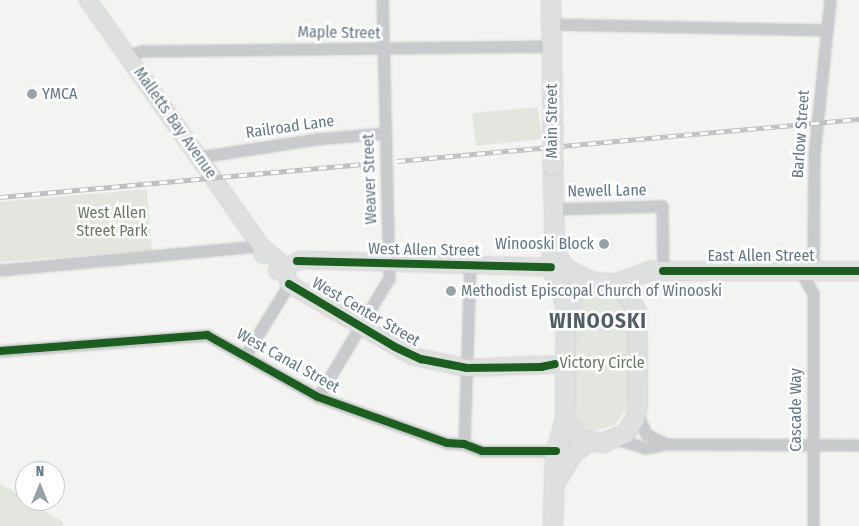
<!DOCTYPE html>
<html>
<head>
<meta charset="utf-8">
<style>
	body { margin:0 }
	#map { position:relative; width:859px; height:526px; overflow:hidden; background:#f3f3f1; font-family:"Fira Sans Condensed",sans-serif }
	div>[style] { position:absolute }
	.green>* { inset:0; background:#e3e6df }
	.roads { filter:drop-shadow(0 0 1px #ced0d0) drop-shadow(0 0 1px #ced0d0) }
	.street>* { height:11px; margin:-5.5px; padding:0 5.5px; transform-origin:5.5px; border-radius:5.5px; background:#c8cacb }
	.secondary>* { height:16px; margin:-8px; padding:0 8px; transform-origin:8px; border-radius:8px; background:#dedfdf }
	.primary>* { height:18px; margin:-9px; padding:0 9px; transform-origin:9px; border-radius:9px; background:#dedfdf }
	.rail>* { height:4.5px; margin-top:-2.25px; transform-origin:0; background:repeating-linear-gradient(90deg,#fff 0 8px,#bec0c1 0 16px); box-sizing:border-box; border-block:1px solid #bec0c1 }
	.bridges { filter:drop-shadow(0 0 1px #d0d1d1) drop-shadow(0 0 1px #d0d1d1) }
	.primary-bridge>* { height:18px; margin:-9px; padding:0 9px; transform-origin:9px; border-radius:9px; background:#dedfdf }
	.cycleway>* { height:8px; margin:-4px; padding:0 4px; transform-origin:4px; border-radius:4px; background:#1b5e20 }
	.dots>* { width:14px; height:14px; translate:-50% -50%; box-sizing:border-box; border:2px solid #fff; border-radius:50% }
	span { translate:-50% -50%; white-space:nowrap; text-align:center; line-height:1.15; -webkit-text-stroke:5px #fff; paint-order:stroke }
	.street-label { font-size:16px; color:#637882 }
	.poi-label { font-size:16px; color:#637882 }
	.left { translate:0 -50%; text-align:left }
	.right { translate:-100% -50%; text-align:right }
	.park-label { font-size:16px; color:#697962 }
	.district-label { font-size:21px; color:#516067; font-weight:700; letter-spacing:1px }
	.north { position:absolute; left:15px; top:461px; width:50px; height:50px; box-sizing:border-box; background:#fff; border:1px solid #c1c9cd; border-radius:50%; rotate:0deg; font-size:14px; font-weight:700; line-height:20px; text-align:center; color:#637882 }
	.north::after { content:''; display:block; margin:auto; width:18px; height:22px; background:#95a3a9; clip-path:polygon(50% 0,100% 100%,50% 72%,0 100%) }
</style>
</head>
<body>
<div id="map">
	<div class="green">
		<div style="clip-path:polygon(538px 107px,542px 139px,476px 146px,472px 113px)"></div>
		<div style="clip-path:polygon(147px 189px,152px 250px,0 262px,0 202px)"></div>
		<div style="clip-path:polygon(597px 292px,614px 295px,628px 309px,630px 394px,626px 409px,615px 425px,592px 431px,581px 426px,574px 409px,573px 331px,581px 302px)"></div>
		<div style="clip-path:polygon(0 483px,63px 522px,63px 526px,0 526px)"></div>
	</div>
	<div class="roads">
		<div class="street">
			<div style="left:551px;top:24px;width:276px;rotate:1.2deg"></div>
			<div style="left:127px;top:55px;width:16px;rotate:-15deg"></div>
			<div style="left:142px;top:51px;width:410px;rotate:-0.7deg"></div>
			<div style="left:199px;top:157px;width:118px;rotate:-8.7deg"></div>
			<div style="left:316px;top:139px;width:69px;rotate:-5deg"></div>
			<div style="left:552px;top:209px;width:110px;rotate:-1.6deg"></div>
			<div style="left:662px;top:206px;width:65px;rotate:89.1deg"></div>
			<div style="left:0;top:270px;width:262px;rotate:-5.3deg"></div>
			<div style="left:800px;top:270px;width:26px;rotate:61deg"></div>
			<div style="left:813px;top:293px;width:233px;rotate:90deg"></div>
			<div style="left:813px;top:270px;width:115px;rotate:-89.5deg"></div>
			<div style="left:814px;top:155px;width:156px;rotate:-84.1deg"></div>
			<div style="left:0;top:351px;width:208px;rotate:-4.4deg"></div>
			<div style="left:207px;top:335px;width:127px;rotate:29.2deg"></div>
			<div style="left:318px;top:397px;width:137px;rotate:19.6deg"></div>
			<div style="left:447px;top:443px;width:17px;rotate:3deg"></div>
			<div style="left:464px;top:444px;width:19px;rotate:21deg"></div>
			<div style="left:482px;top:451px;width:74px"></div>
			<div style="left:246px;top:354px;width:82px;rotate:-58.4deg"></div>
			<div style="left:318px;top:397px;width:139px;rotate:-59.2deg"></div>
			<div style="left:389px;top:278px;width:278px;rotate:-91.4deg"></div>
			<div style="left:637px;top:412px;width:24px;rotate:68deg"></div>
			<div style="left:646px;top:434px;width:22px;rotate:27deg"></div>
			<div style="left:616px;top:439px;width:30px;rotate:17deg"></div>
			<div style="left:645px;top:448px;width:21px;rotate:-11deg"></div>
			<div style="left:666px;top:444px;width:193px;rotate:0.3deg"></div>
			<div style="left:464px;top:444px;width:179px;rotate:-88.1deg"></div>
		</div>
		<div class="secondary">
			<div style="left:88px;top:0;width:301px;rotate:54.9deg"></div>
			<div style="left:261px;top:246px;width:9px;rotate:77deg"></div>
			<div style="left:261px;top:246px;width:32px;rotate:41deg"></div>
			<div style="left:285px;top:267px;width:17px;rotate:77deg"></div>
			<div style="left:289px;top:284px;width:143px;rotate:30.3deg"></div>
			<div style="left:412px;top:356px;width:56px;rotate:12.3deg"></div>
			<div style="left:467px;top:368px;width:99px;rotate:-2.3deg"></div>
			<div style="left:277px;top:271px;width:26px;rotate:-25deg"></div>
			<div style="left:301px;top:260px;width:250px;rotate:1.6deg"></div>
		</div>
		<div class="primary">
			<div style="left:551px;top:0;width:127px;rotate:89.1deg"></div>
			<div style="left:553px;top:166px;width:87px;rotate:88.7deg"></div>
			<div style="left:555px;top:253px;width:19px;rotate:55deg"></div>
			<div style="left:566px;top:269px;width:30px;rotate:26deg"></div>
			<div style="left:553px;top:241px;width:26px;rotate:94deg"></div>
			<div style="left:551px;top:267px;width:25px;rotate:64deg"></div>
			<div style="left:562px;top:290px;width:21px;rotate:79deg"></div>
			<div style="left:566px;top:311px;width:108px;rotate:90.5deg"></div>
			<div style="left:565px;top:419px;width:39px;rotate:105deg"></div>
			<div style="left:555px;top:457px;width:69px;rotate:91.7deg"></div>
			<div style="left:615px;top:284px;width:38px;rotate:-20deg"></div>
			<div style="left:651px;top:271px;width:208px"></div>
			<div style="left:565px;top:419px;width:25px;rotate:53deg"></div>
			<div style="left:580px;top:439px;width:23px;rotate:10deg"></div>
			<div style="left:603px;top:443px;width:25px;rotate:-23deg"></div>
			<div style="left:626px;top:433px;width:17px;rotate:-57deg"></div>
			<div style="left:635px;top:419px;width:14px;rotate:-78deg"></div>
			<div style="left:638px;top:405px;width:93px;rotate:-90.6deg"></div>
			<div style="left:637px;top:312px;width:19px;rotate:-118deg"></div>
			<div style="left:628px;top:295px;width:17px;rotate:-140deg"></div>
			<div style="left:615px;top:284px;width:22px;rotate:-175deg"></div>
			<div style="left:593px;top:282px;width:18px;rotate:151deg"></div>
			<div style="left:577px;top:291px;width:23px;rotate:119deg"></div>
			<div style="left:557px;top:480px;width:29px;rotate:-59deg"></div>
			<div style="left:572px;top:455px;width:21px;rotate:-39deg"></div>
		</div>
	</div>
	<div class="rail">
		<div style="left:397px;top:161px;width:464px;rotate:-5.2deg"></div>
		<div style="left:0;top:197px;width:376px;rotate:-5.2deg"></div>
	</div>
	<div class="bridges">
		<div class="primary-bridge">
			<div style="left:553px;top:166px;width:39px;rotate:-90deg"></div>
		</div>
	</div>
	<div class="cycleway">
		<div style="left:297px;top:261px;width:254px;rotate:1.4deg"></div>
		<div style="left:663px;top:271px;width:196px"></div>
		<div style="left:289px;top:284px;width:123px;rotate:30.7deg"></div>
		<div style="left:395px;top:347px;width:29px;rotate:25deg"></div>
		<div style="left:421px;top:359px;width:47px;rotate:11.1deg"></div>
		<div style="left:467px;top:368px;width:74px;rotate:-0.8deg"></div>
		<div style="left:541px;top:367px;width:14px;rotate:-12deg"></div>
		<div style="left:0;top:351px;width:208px;rotate:-4.4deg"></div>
		<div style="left:207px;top:335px;width:127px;rotate:29.2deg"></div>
		<div style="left:318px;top:397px;width:137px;rotate:19.6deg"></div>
		<div style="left:447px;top:443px;width:17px;rotate:3deg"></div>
		<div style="left:464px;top:444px;width:19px;rotate:21deg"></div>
		<div style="left:482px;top:451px;width:74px"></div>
	</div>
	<div class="dots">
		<div style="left:32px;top:94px;background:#95a3a9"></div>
		<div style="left:604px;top:244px;background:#95a3a9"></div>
		<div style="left:451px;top:291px;background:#95a3a9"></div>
	</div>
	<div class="street-label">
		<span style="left:339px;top:33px;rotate:1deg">Maple Street</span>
		<span style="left:552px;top:121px;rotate:-90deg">Main Street</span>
		<span style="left:175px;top:123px;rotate:55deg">Malletts Bay Avenue</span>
		<span style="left:290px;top:127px;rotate:-8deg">Railroad Lane</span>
		<span style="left:801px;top:134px;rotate:-86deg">Barlow Street</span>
		<span style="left:370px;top:179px;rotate:-92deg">Weaver Street</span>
		<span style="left:607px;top:191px;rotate:-1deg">Newell Lane</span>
		<span style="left:424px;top:250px;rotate:1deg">West Allen Street</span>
		<span style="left:761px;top:256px">East Allen Street</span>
		<span style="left:366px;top:312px;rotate:30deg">West Center Street</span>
		<span style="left:288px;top:361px;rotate:29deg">West Canal Street</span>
		<span style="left:796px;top:410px;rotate:-90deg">Cascade Way</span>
	</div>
	<div class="poi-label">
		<span class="left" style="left:42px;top:94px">YMCA</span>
		<span class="right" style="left:594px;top:244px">Winooski Block</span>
		<span class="left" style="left:461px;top:291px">Methodist Episcopal Church of Winooski</span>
	</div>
	<div class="park-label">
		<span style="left:112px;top:222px">West Allen<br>Street Park</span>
		<span style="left:602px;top:363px">Victory Circle</span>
	</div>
	<div class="district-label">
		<span style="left:598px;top:321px">WINOOSKI</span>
	</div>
	<div class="north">N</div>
</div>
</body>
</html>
